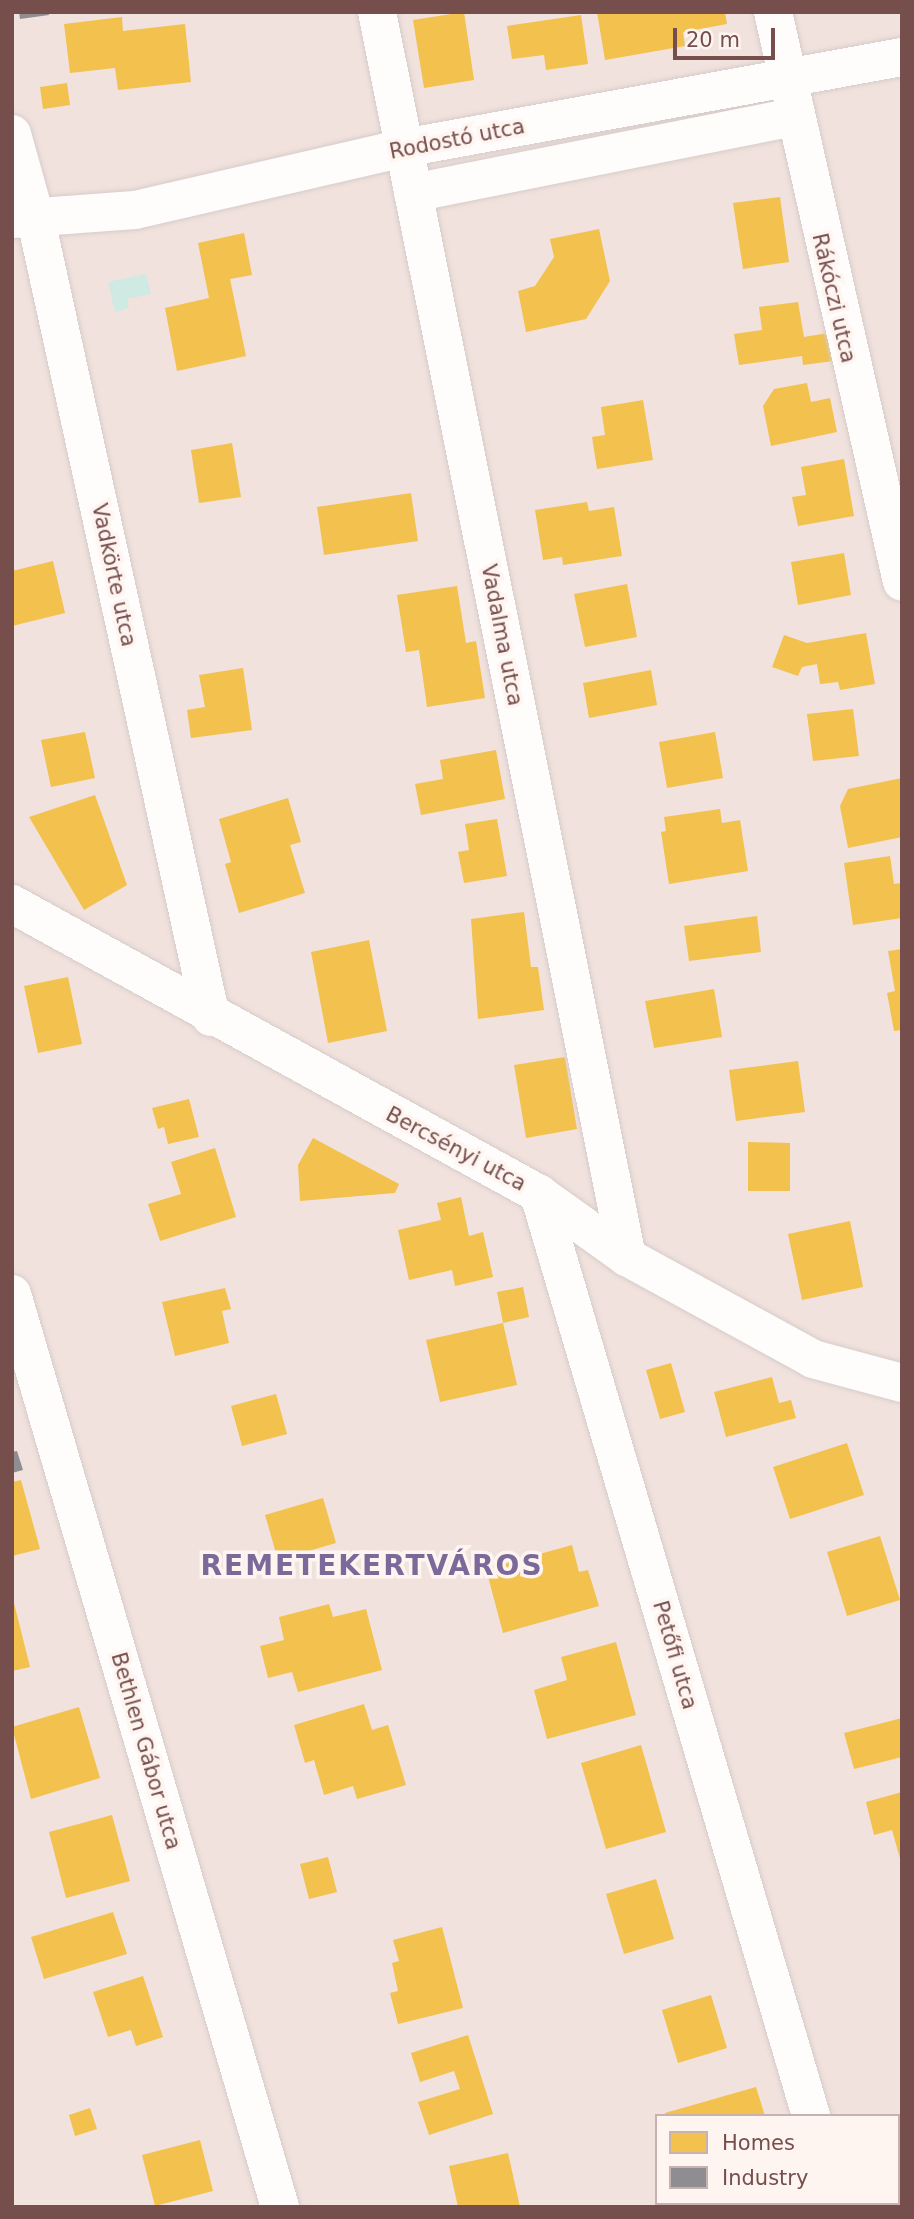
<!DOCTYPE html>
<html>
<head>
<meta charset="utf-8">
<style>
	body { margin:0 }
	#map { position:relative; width:914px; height:2219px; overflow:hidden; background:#f8f0ed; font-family:"DejaVu Sans",sans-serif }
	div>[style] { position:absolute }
	.residential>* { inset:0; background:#f1e2dd }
	.water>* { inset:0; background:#cfe9e3 }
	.homes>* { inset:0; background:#f2c14e }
	.industry>* { inset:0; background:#8d8d92 }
	.roads { filter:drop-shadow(0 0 2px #d6ccca) drop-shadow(0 0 2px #d6ccca) }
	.minor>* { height:38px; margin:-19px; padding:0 19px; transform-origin:19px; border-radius:19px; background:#fefdfc }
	span { translate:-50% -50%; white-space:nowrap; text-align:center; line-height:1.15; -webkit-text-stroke:7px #fef4f0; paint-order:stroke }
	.street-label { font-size:21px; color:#764f4d }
	.district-label { font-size:28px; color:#7a6999; font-weight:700; letter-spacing:2px }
	.frame { position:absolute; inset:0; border:14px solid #764f4d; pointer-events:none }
	.legend { position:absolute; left:655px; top:2114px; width:245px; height:91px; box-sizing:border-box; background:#fef4f0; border:2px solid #c8b2af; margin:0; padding:9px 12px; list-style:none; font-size:21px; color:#764f4d }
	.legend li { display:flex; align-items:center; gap:14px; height:35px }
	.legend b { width:35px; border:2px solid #c8b2af }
	.scale { position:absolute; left:673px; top:28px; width:102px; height:32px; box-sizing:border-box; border:4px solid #764f4d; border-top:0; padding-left:9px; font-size:21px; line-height:24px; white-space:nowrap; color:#764f4d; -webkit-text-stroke:5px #fef4f0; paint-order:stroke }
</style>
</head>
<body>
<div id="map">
	<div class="residential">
		<div style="clip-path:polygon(evenodd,12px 12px,902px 12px,902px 2207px,12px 2207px,12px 12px,657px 2116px,898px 2116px,898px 2203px,657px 2203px,657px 2116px)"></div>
	</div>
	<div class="water">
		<div style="clip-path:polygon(146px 274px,151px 294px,127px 299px,129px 308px,115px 312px,108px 282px)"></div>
	</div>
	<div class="homes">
		<div style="clip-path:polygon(464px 12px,474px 80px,424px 88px,413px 20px)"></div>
		<div style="clip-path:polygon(597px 12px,725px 12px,727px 24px,683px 32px,685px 46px,605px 60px)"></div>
		<div style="clip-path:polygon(581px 15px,588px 64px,546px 70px,544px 55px,512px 59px,507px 26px)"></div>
		<div style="clip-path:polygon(122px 17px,123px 31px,185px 24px,191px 82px,118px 90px,115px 68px,70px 73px,64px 24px)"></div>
		<div style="clip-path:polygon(67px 83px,70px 105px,43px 109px,40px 87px)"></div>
		<div style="clip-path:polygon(780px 197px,789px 262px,743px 269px,733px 203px)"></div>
		<div style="clip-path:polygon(599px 229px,610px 281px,586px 319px,526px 332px,518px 291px,535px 286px,554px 257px,550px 239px)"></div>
		<div style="clip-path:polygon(244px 233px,252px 275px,230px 279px,246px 356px,177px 371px,165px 308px,209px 298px,198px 243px)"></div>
		<div style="clip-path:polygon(798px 302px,804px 337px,828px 333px,833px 361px,803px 365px,802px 356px,739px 365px,734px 334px,762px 330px,759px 307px)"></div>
		<div style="clip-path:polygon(807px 383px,811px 402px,830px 398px,837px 432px,771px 446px,763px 406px,774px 389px)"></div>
		<div style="clip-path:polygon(643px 400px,653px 460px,597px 469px,592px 437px,605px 435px,601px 407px)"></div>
		<div style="clip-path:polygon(232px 443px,241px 497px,199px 503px,191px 450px)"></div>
		<div style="clip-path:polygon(844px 459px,854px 516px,798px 526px,792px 497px,806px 495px,801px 467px)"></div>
		<div style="clip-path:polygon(411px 493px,418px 541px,324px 555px,317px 507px)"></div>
		<div style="clip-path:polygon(587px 502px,589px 511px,614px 507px,622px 556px,563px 565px,562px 557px,543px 560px,535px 510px)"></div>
		<div style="clip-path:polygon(844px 553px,851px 595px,798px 605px,791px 562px)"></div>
		<div style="clip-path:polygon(53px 561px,65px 613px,12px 626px,12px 571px)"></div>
		<div style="clip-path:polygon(627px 584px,637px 637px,585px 647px,574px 594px)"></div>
		<div style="clip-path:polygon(457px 586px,466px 643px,476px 641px,485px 698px,427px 707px,419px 650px,406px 652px,397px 595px)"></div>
		<div style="clip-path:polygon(866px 633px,875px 684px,840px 690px,838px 682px,820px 684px,817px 664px,802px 667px,798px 676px,772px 667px,784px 635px,807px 643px)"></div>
		<div style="clip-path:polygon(243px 668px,252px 730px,191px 738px,187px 710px,205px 707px,199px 675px)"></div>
		<div style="clip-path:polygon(651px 670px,657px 705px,589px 718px,583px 683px)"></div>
		<div style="clip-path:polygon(853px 709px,859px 756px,813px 761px,807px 714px)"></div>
		<div style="clip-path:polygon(85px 732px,95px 778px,51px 787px,41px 740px)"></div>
		<div style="clip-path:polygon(715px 732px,723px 778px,667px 788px,659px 742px)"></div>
		<div style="clip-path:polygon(496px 750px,505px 799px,421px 815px,415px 784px,443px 779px,440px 760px)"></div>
		<div style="clip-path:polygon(902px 778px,902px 837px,848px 848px,840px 806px,848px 789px)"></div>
		<div style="clip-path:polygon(95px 795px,127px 885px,84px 910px,29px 817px)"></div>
		<div style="clip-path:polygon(288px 798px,301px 842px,290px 845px,305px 893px,239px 913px,225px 864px,231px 862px,219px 819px)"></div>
		<div style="clip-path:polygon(720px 809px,722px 823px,740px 820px,748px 871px,669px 884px,661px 832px,666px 831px,664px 817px)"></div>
		<div style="clip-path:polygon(497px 819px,507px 876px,464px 883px,458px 852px,469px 850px,465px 824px)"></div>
		<div style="clip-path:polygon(890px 856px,894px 884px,902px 883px,902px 918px,853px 925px,844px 863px)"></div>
		<div style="clip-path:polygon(524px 912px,531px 967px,538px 967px,544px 1010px,478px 1019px,471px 919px)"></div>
		<div style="clip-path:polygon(757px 916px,761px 952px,689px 961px,684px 926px)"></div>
		<div style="clip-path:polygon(369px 940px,387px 1031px,328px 1043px,311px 952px)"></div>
		<div style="clip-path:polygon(902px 949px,902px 1030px,894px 1031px,887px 993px,895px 991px,888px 951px)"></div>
		<div style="clip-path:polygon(68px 977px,82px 1044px,38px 1053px,24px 986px)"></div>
		<div style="clip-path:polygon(714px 989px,722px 1037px,654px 1048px,645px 1001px)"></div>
		<div style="clip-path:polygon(565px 1057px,577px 1129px,526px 1138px,514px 1065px)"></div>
		<div style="clip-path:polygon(798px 1061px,805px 1112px,736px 1121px,729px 1070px)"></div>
		<div style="clip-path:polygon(189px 1099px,199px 1137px,168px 1144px,164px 1127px,158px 1129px,152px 1108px)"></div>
		<div style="clip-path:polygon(313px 1138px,399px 1184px,395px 1193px,300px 1201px,298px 1165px)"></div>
		<div style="clip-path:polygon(748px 1142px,790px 1143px,790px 1191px,748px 1191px)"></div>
		<div style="clip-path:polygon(215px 1148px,236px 1217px,160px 1241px,148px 1204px,181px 1194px,171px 1162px)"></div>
		<div style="clip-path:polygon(461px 1197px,469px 1236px,483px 1232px,493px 1277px,455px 1286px,452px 1270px,409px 1280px,398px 1230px,441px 1220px,437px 1203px)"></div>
		<div style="clip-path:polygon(850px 1221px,863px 1287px,802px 1300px,788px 1234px)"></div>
		<div style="clip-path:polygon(523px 1287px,529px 1317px,503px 1323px,497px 1292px)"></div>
		<div style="clip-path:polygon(225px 1288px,231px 1309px,222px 1311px,229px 1343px,175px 1356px,162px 1302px)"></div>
		<div style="clip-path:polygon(503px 1323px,517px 1385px,440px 1402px,426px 1340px)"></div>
		<div style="clip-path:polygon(671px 1363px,685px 1412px,660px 1419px,646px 1370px)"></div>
		<div style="clip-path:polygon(772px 1377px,779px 1403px,791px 1400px,796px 1418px,726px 1437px,714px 1392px)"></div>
		<div style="clip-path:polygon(276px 1394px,287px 1434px,242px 1446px,231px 1406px)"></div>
		<div style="clip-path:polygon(847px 1443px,864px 1495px,790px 1519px,773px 1467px)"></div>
		<div style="clip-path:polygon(21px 1480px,40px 1549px,12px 1556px,12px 1482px)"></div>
		<div style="clip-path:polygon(323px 1498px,336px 1543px,278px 1560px,265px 1515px)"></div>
		<div style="clip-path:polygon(880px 1536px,900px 1600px,847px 1616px,827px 1552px)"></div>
		<div style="clip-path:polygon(572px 1545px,579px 1572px,588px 1570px,599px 1606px,503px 1633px,486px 1569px)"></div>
		<div style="clip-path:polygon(13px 1599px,30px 1667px,12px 1671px,12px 1600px)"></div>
		<div style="clip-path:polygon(329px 1604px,333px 1617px,366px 1609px,382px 1670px,298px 1692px,292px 1672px,268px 1678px,260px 1646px,284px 1640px,279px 1617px)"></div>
		<div style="clip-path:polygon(616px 1642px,636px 1715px,547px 1739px,534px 1690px,567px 1680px,561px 1657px)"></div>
		<div style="clip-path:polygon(364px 1704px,372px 1730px,388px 1725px,406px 1785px,357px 1799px,353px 1786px,324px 1795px,314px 1760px,305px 1763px,294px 1725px)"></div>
		<div style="clip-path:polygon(79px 1707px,100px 1778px,31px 1799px,12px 1727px)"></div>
		<div style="clip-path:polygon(902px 1718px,902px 1757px,854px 1769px,844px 1733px)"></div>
		<div style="clip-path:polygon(641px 1745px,666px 1832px,606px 1849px,581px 1763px)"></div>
		<div style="clip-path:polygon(902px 1792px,902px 1862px,901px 1862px,892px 1830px,874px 1835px,866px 1802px)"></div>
		<div style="clip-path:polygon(112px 1815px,130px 1881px,66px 1898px,49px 1832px)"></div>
		<div style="clip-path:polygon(328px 1857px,337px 1892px,309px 1899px,300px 1864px)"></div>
		<div style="clip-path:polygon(656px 1879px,674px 1939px,624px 1954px,606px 1894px)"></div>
		<div style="clip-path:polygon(113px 1912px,127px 1954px,44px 1979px,31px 1937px)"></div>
		<div style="clip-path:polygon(442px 1927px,463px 2008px,398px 2024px,390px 1993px,398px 1991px,392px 1963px,399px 1961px,393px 1940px)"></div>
		<div style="clip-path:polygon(143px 1976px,163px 2037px,136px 2046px,131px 2030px,108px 2037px,93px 1992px)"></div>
		<div style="clip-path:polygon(711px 1995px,727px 2048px,678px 2063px,662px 2010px)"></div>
		<div style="clip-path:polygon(468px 2035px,493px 2114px,429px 2135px,418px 2102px,460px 2089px,454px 2071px,420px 2082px,411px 2053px)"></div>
		<div style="clip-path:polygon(756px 2087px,765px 2116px,666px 2116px,665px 2113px)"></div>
		<div style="clip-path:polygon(90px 2108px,97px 2129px,75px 2136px,69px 2115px)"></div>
		<div style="clip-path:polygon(200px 2140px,213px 2191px,155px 2206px,142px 2155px)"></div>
		<div style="clip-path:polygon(508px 2153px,520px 2207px,458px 2207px,449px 2166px)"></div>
		<div style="clip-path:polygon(742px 2203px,783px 2203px,784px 2207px,733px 2207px)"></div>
	</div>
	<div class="industry">
		<div style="clip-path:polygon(19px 12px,48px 12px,49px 15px,20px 19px)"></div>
		<div style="clip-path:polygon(17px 1451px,23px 1470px,12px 1473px,12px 1452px)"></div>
	</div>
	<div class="roads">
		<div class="minor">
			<div style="left:377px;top:12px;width:1270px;rotate:78.65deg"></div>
			<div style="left:773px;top:12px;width:584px;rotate:77.25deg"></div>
			<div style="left:12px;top:134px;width:89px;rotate:74.4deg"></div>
			<div style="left:36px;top:220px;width:816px;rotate:77.62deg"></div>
			<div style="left:413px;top:193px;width:389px;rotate:-11.3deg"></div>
			<div style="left:12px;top:219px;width:123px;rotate:-4.2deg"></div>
			<div style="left:135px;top:210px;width:276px;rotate:-13deg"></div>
			<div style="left:404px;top:148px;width:506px;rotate:-10.36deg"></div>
			<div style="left:12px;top:904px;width:602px;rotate:28.82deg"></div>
			<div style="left:539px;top:1194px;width:108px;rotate:35.6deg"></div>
			<div style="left:627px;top:1257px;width:212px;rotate:28.7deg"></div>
			<div style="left:813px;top:1359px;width:92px;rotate:15.1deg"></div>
			<div style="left:539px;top:1194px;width:961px;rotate:73.56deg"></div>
			<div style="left:12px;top:1294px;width:952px;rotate:73.64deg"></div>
			<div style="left:837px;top:2203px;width:4px;rotate:76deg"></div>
		</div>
	</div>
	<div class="street-label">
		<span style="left:457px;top:139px;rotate:-11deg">Rodostó utca</span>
		<span style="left:834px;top:298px;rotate:77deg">Rákóczi utca</span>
		<span style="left:114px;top:575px;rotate:78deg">Vadkörte utca</span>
		<span style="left:502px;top:635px;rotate:79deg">Vadalma utca</span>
		<span style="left:456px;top:1149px;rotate:28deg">Bercsényi utca</span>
		<span style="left:675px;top:1655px;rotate:74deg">Petőfi utca</span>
		<span style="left:146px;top:1751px;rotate:74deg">Bethlen Gábor utca</span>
	</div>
	<div class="district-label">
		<span style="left:372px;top:1566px">REMETEKERTVÁROS</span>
	</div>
	<div class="frame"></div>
	<ul class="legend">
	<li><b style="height:19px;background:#f2c14e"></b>Homes</li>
	<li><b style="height:19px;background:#8d8d92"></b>Industry</li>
	</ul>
	<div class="scale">20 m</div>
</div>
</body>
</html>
